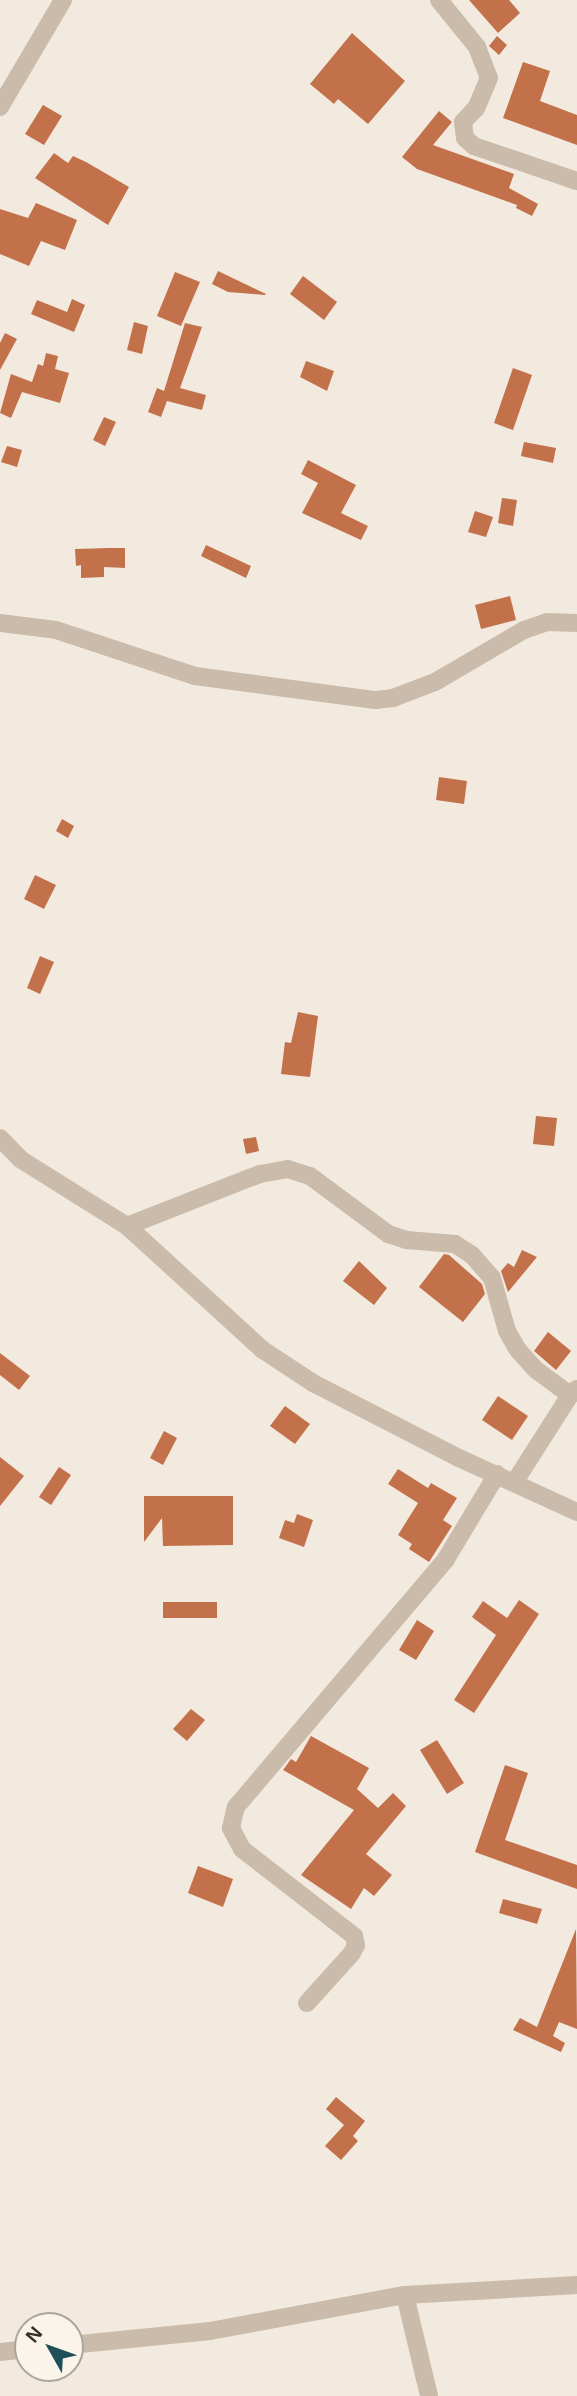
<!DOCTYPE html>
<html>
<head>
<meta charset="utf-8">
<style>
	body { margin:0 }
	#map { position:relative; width:577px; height:2396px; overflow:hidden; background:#f2eade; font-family:Arial,sans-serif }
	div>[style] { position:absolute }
	.building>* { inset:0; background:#c3714b }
	.minor>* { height:18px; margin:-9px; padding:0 9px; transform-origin:9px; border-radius:9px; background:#cabbaa }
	span { translate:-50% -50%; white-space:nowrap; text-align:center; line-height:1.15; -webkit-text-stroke:5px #faf4eb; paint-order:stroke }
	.north { position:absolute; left:14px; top:2312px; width:70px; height:70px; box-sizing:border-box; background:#faf4eb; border:2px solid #aca59d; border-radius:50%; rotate:310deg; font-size:19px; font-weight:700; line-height:28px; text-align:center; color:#382f29 }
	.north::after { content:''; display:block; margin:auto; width:24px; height:32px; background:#1f5059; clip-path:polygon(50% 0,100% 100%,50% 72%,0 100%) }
</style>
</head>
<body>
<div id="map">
	<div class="building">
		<div style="clip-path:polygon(469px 0,509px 0,520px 13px,498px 33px)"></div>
		<div style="clip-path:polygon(352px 33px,405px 81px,368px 124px,338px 99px,334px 104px,310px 84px)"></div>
		<div style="clip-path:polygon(497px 36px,507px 45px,499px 55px,489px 46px)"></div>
		<div style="clip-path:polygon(523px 62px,550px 71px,540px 101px,577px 115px,577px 145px,503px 118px)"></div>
		<div style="clip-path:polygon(43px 105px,62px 116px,44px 145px,25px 134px)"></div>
		<div style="clip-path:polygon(439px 111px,452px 122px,433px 145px,514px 174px,509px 188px,538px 204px,532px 216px,516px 208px,517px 205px,417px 169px,402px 157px)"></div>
		<div style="clip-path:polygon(54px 153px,68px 163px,73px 156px,86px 162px,129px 187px,108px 225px,35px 178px)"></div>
		<div style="clip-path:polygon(36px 203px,77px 220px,65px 250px,41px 241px,29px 266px,0 254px,0 209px,28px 218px)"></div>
		<div style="clip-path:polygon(218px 271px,266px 294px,265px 295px,228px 292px,212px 284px)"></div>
		<div style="clip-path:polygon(175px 272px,200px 282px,181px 326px,157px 316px)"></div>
		<div style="clip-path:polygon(303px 276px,337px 302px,324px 320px,290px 294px)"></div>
		<div style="clip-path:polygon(72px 299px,85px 305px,74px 332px,31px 314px,37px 300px,67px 312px)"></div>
		<div style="clip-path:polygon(134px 322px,148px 326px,142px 354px,127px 350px)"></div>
		<div style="clip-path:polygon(185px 323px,202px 327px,180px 388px,206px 395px,202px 410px,167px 401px,161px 417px,148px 412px,157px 388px,164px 391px)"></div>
		<div style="clip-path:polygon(5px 333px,17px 339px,0 370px,0 343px)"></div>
		<div style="clip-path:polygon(46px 353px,58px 356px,55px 369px,69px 373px,60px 403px,22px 392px,11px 418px,0 413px,11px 374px,32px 382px,38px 364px,43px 366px)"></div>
		<div style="clip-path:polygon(306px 361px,334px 371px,327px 391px,300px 377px)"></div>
		<div style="clip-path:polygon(513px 368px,532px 375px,513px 430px,494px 423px)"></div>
		<div style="clip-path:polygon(104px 417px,116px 422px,105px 446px,93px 440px)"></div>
		<div style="clip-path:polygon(524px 442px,556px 448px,553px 463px,521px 456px)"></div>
		<div style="clip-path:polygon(7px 446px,22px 450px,17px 467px,1px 462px)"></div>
		<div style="clip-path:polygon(308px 460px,356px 485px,341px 513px,368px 526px,361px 540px,302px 513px,318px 483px,301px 474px)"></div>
		<div style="clip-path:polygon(502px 498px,517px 500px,513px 526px,498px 523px)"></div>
		<div style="clip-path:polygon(475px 511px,493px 517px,486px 537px,468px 532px)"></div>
		<div style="clip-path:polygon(206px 545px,251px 566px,246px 578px,201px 556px)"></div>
		<div style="clip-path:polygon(109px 548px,125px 548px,125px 568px,104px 567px,104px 577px,81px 578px,81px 565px,76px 566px,75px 549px)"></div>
		<div style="clip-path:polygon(510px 596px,516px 620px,481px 629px,475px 605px)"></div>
		<div style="clip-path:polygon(439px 777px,467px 781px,464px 804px,436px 800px)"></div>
		<div style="clip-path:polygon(62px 819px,74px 826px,68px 838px,56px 831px)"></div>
		<div style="clip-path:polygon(35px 875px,56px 885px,44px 909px,24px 899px)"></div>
		<div style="clip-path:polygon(40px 956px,54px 962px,40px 994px,27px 988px)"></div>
		<div style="clip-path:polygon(298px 1012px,318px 1016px,310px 1077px,281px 1074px,285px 1042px,291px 1043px)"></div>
		<div style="clip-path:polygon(536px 1116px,557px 1118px,554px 1146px,533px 1144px)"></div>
		<div style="clip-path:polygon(256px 1137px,259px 1151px,246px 1154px,243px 1139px)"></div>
		<div style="clip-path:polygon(522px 1250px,537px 1257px,508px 1292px,501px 1271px,508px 1263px,514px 1267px)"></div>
		<div style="clip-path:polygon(444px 1254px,449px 1255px,482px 1284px,485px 1294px,463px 1322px,419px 1287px)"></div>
		<div style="clip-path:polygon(359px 1261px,387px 1288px,374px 1305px,343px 1281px)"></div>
		<div style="clip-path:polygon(548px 1332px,571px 1351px,556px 1370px,534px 1351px)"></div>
		<div style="clip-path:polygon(0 1353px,30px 1376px,19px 1390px,0 1375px)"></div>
		<div style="clip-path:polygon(498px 1396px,528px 1416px,512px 1440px,482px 1420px)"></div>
		<div style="clip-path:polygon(285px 1406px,310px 1424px,295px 1444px,270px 1426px)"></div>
		<div style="clip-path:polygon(164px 1431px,177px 1438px,163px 1465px,150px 1458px)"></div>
		<div style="clip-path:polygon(0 1457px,24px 1476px,0 1506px)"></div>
		<div style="clip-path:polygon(59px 1467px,71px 1475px,51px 1505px,39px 1497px)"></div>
		<div style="clip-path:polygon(398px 1469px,428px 1488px,431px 1483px,457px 1498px,443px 1520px,452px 1526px,429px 1562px,409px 1549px,412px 1544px,398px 1535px,418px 1503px,388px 1484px)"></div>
		<div style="clip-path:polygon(144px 1496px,233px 1496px,233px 1545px,163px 1546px,162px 1518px,144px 1542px)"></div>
		<div style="clip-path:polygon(297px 1514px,313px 1520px,304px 1547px,279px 1538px,285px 1520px,294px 1523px)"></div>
		<div style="clip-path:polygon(519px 1600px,539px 1614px,474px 1713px,454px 1700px,496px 1635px,472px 1617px,483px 1601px,507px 1618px)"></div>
		<div style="clip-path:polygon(163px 1602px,217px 1602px,217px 1618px,163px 1618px)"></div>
		<div style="clip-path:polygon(417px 1620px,434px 1631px,416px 1660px,399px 1650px)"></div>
		<div style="clip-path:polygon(191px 1709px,205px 1720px,187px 1741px,173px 1729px)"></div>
		<div style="clip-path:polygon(311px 1736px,369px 1768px,357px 1789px,378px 1808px,393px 1793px,406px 1806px,366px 1854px,392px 1875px,374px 1896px,364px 1888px,351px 1909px,301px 1875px,354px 1810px,283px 1770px,291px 1759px,296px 1762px)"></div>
		<div style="clip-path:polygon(437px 1740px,464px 1783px,447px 1794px,420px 1750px)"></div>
		<div style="clip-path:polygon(505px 1765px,528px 1773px,505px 1840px,577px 1865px,577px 1889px,475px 1852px)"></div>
		<div style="clip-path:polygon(198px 1866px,233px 1879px,223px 1907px,188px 1893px)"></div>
		<div style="clip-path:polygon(503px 1899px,542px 1909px,537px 1924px,499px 1913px)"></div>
		<div style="clip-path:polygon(576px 1929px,577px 2029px,559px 2022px,553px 2036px,565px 2043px,561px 2052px,513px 2030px,520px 2018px,537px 2027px)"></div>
		<div style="clip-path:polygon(336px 2097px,365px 2121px,353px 2136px,358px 2141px,341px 2160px,325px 2146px,344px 2125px,326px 2109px)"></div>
	</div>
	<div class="minor">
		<div style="left:439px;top:0;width:60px;rotate:51deg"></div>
		<div style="left:477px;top:47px;width:33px;rotate:69deg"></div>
		<div style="left:489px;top:78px;width:33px;rotate:113deg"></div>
		<div style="left:476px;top:108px;width:19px;rotate:133deg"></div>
		<div style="left:463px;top:122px;width:16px;rotate:83deg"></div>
		<div style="left:465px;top:138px;width:12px;rotate:42deg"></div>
		<div style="left:474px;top:146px;width:109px;rotate:18.8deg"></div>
		<div style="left:0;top:107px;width:124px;rotate:-59.5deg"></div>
		<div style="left:0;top:623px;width:56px;rotate:7.1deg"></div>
		<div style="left:56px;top:630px;width:146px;rotate:18.3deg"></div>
		<div style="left:195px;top:676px;width:182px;rotate:7.6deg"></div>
		<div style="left:375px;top:700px;width:18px;rotate:-6deg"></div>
		<div style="left:393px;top:698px;width:45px;rotate:-20.9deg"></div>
		<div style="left:435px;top:682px;width:103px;rotate:-30.3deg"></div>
		<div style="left:524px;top:630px;width:24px;rotate:-19deg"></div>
		<div style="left:547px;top:622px;width:30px;rotate:2deg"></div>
		<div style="left:0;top:1138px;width:29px;rotate:46deg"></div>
		<div style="left:20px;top:1159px;width:126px;rotate:32.1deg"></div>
		<div style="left:127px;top:1226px;width:184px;rotate:42.4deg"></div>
		<div style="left:263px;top:1350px;width:60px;rotate:33.4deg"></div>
		<div style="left:313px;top:1383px;width:164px;rotate:27.2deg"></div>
		<div style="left:459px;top:1458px;width:130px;rotate:24.6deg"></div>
		<div style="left:127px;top:1226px;width:143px;rotate:-21.4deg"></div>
		<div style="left:260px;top:1174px;width:28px;rotate:-10deg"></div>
		<div style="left:288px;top:1169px;width:23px;rotate:18deg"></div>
		<div style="left:310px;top:1176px;width:97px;rotate:36.6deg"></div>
		<div style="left:388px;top:1234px;width:20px;rotate:18deg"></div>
		<div style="left:407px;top:1240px;width:48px;rotate:4.8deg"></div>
		<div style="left:455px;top:1244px;width:20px;rotate:33deg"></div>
		<div style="left:472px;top:1255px;width:30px;rotate:49deg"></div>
		<div style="left:492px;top:1278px;width:55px;rotate:74.2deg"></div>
		<div style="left:507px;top:1331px;width:22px;rotate:60deg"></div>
		<div style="left:518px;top:1350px;width:25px;rotate:48deg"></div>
		<div style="left:535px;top:1369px;width:44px;rotate:36.6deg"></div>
		<div style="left:514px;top:1483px;width:104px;rotate:-57.5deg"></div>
		<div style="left:570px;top:1395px;width:9px;rotate:-41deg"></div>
		<div style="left:307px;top:2003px;width:67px;rotate:-48deg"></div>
		<div style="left:352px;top:1953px;width:9px;rotate:-63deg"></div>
		<div style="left:356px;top:1945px;width:9px;rotate:-103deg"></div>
		<div style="left:354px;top:1936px;width:142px;rotate:-142.2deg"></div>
		<div style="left:242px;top:1849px;width:24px;rotate:-118deg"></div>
		<div style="left:231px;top:1828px;width:22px;rotate:-77deg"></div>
		<div style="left:236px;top:1807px;width:325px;rotate:-49.7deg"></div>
		<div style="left:446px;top:1559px;width:99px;rotate:-59deg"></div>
		<div style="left:405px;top:2295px;width:104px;rotate:76.6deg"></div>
		<div style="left:70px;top:2345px;width:141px;rotate:-5.7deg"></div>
		<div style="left:210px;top:2331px;width:198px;rotate:-10.5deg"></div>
		<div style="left:405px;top:2295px;width:172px;rotate:-3.3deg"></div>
		<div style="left:0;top:2352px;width:28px;rotate:-6deg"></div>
	</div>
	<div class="north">N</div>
</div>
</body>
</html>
